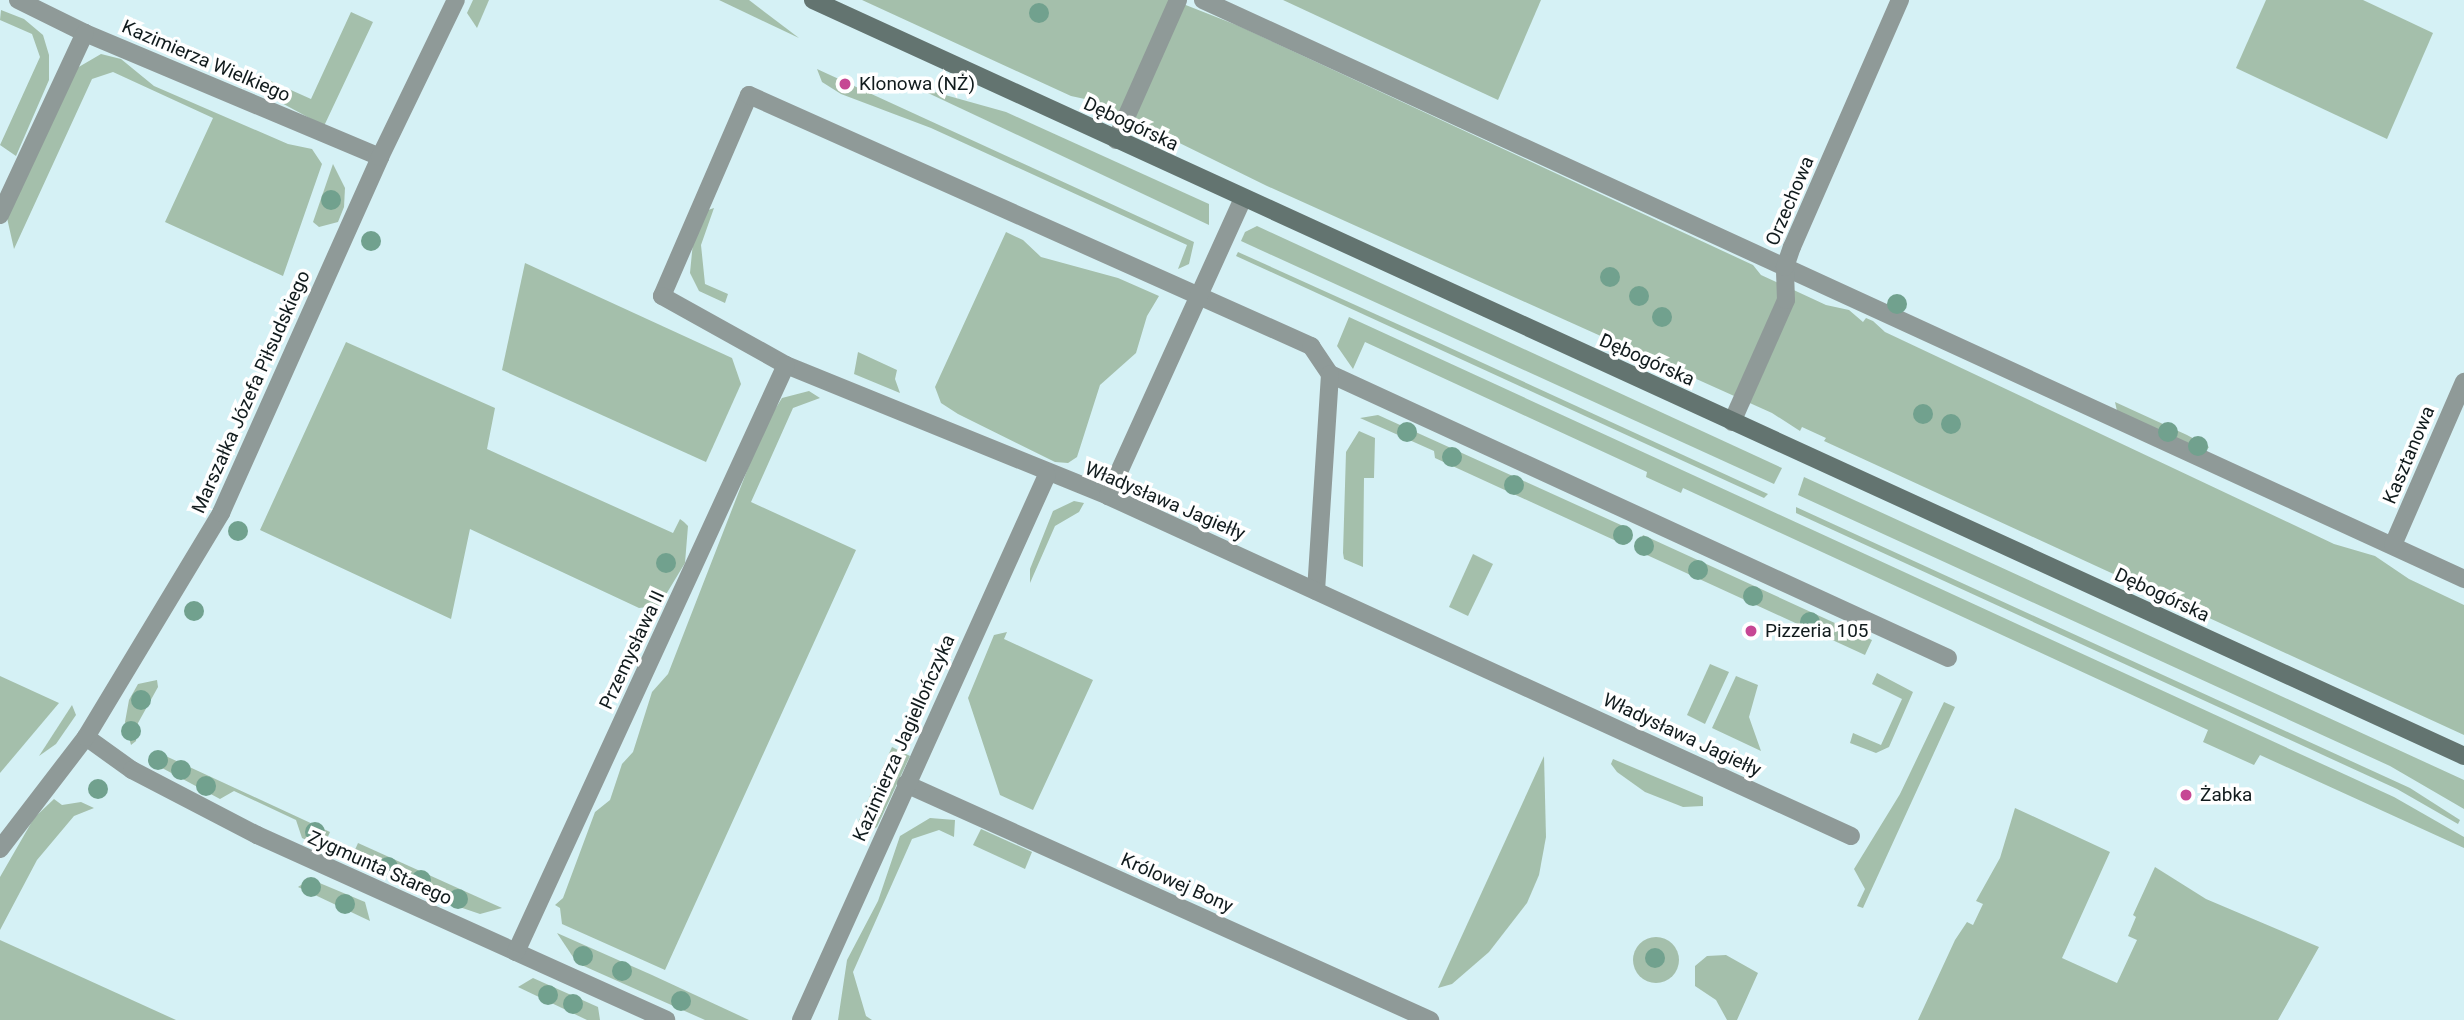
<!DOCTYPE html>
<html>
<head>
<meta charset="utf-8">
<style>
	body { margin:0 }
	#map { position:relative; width:2464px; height:1020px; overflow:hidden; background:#d5f1f5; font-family:Roboto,sans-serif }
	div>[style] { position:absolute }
	.green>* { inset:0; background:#a4bfab }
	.round { border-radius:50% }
	.service>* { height:18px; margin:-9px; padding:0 9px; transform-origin:9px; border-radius:9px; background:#8f9a98 }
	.minor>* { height:18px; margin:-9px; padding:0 9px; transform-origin:9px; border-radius:9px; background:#8f9a98 }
	.secondary>* { height:18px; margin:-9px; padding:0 9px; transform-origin:9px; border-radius:9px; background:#637470 }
	.trees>* { width:20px; height:20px; margin:-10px; border-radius:50%; background:#71a18e }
	.dots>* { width:19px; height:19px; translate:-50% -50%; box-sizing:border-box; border:4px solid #fff; border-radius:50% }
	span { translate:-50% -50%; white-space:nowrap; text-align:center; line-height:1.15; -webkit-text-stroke:7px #fff; paint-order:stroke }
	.street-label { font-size:19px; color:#111b1d }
	.poi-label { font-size:19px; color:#111b1d }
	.left { translate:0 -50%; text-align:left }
</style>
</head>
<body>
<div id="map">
	<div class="green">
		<div style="clip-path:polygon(473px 0,489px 0,477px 28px,467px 13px)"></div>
		<div style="clip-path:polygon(719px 0,749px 0,799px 38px)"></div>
		<div style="clip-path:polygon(862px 0,1173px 0,1239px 26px,1753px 265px,1761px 275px,1826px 305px,1849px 310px,1863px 322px,1866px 318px,1873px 321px,1885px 332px,2334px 544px,2375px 556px,2409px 579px,2464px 605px,2464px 735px,1824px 441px,1826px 438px,1802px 427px,1800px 431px,1772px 413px,1267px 186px,1094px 101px,1071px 96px)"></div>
		<div style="clip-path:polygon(1283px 0,1541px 0,1498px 100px)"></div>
		<div style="clip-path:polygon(2266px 0,2363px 0,2433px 33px,2387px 139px,2236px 68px)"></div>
		<div style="clip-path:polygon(1px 10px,24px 19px,43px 35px,49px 55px,49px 80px,16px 156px,0 145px,40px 57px,32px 34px,0 20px)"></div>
		<div style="clip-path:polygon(351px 12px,373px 22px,324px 126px,278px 101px,251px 78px,253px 73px,311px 99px)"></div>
		<div style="clip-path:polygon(101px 54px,121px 59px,154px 86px,288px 144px,312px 149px,322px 164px,283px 276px,165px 222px,213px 118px,113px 72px,92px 79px,14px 249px,7px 218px,77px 68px)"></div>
		<div style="clip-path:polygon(817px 69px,1194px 242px,1189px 264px,1178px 269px,1187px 245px,931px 128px,841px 94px,822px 82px)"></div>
		<div style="clip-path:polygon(913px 86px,1006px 112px,1209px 204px,1209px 225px)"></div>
		<div style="clip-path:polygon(333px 164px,345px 188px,344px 207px,338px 222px,319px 227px,313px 222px)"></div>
		<div style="clip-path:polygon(714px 208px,701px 245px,705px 284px,728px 294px,725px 303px,699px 291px,690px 273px,693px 242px,708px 210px)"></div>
		<div style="clip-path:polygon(1257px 226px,1782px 468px,1774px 484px,1241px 241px,1245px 232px)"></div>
		<div style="clip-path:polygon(1006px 232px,1023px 240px,1041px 257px,1118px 278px,1159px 296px,1147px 316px,1136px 353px,1100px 385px,1077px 457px,1068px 463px,1055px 462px,958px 414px,941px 403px,935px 387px)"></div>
		<div style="clip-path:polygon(1238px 252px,1435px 341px,1768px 494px,1764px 498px,1236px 256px)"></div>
		<div style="clip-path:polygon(525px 263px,732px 358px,741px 384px,706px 462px,502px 370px)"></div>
		<div style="clip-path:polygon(1349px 317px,2394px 797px,2464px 837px,2464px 848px,2260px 755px,2254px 765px,2203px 742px,2208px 730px,1683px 488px,1681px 493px,1646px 477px,1647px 472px,1365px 342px,1353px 369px,1337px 346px)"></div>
		<div style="clip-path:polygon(346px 342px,495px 408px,487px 449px,673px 533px,680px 519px,684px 522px,688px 526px,685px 563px,659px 606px,639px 608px,470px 529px,451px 619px,260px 530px)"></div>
		<div style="clip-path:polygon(858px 352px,897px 370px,895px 379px,900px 393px,854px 374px)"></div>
		<div style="clip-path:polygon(809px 391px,820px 398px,793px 408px,751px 502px,856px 550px,665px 970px,562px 924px,560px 908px,555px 905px,563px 898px,595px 812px,610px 800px,622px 764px,633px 752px,652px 692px,668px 674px,764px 427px,782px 398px)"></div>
		<div style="clip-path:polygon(2115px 402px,2187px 435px,2209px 447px,2204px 453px,2117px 411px)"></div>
		<div style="clip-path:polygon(1378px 415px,1632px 530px,1625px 545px,1435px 458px,1434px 451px,1360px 418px)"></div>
		<div style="clip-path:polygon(1359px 431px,1375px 438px,1374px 478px,1364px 478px,1363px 567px,1344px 559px,1343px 553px,1346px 452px)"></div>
		<div style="clip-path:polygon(1804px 477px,2464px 780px,2464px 809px,2390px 766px,1798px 495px)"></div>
		<div style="clip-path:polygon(1074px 501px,1084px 503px,1079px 512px,1055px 526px,1030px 583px,1030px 569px,1053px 511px)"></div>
		<div style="clip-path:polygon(1796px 507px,2410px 788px,2460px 820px,2458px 824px,2397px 789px,1796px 513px)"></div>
		<div style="clip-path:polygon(1643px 535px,1872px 640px,1865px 655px,1636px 550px)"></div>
		<div style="clip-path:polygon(1473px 554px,1493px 564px,1468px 616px,1449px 607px)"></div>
		<div style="clip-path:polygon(1007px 632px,1004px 639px,1093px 680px,1033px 810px,1000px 795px,968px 698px,994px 635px)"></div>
		<div style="clip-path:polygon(1710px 664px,1729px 672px,1705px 724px,1687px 715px)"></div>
		<div style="clip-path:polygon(1877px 673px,1913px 692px,1889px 747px,1876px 753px,1850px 743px,1853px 733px,1881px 745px,1902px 699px,1872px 684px)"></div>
		<div style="clip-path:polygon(0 676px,59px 703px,0 773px)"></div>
		<div style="clip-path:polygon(1736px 676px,1758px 685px,1749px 717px,1761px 751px,1712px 728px)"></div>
		<div style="clip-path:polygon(157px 680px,158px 687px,138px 723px,136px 741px,131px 745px,125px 722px,129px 700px,138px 684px)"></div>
		<div style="clip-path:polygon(1944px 702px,1955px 707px,1863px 908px,1857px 906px,1865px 889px,1854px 869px,1900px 794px)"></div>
		<div style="clip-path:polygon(72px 705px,76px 715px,56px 744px,39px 756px)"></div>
		<div style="clip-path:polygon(892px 747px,910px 756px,877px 827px,867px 833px,854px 831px)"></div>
		<div style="clip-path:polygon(157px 752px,330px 832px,326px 841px,319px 846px,302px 838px,296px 820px,234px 791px,220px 799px,149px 761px)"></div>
		<div style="clip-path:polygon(1544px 756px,1546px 837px,1539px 875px,1527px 903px,1489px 952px,1452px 984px,1438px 988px)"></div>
		<div style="clip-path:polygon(1613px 759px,1703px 797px,1703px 806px,1683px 807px,1645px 792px,1617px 772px,1611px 764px)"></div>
		<div style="clip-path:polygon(54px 799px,62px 805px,81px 802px,94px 808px,74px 816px,37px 860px,0 930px,0 877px,34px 818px)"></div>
		<div style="clip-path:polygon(2015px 808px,2110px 852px,2062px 958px,2117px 983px,2137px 940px,2128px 936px,2136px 917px,2133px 915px,2155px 867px,2206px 899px,2319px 947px,2278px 1020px,1918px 1020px,1955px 940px,1967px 922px,1973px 925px,1983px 904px,1976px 901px,2000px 858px)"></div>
		<div style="clip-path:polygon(930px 818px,955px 820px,954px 837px,939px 830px,912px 839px,853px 972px,866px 1016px,872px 1020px,838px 1020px,847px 960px,878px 901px,900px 836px)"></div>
		<div style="clip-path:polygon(981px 829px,1032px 852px,1025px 869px,973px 845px)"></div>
		<div style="clip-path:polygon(358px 843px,502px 908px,480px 914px,433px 898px,359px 864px,354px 852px)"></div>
		<div style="clip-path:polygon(310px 879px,365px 902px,370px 921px,298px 887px)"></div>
		<div style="clip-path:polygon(557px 933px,652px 975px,749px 1020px,705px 1020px,577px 963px)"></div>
		<div class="round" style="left:1633px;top:937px;width:46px;height:46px"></div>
		<div style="clip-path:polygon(0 940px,176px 1020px,0 1020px)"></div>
		<div style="clip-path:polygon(1726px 955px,1758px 973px,1737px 1020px,1727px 1020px,1716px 1000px,1695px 986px,1695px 966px,1707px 956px)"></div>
		<div style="clip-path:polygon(533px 978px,598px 1007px,600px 1020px,587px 1020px,518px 987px)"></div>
	</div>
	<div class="service">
		<div style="left:662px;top:296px;width:219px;rotate:-66.6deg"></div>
		<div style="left:749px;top:95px;width:616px;rotate:24.07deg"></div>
		<div style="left:1311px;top:346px;width:34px;rotate:56deg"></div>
		<div style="left:1330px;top:374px;width:680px;rotate:24.68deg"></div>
		<div style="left:1316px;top:591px;width:217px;rotate:-86.3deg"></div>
	</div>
	<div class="minor">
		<div style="left:18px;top:0;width:75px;rotate:26.2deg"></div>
		<div style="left:85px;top:33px;width:320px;rotate:22.8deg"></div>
		<div style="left:1203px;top:0;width:1388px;rotate:24.66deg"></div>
		<div style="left:1116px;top:140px;width:153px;rotate:-66.1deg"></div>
		<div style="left:0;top:215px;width:201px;rotate:-65deg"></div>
		<div style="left:662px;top:296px;width:142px;rotate:29.1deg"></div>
		<div style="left:786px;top:365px;width:348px;rotate:22.1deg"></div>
		<div style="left:1108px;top:496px;width:817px;rotate:24.59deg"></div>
		<div style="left:1732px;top:422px;width:133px;rotate:-66.1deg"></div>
		<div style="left:1786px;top:300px;width:33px;rotate:-92deg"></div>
		<div style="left:1785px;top:267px;width:21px;rotate:-71deg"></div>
		<div style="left:1792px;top:247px;width:270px;rotate:-66.4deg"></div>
		<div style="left:1108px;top:496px;width:325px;rotate:-65.6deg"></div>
		<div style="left:2393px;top:545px;width:178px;rotate:-66.5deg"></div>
		<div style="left:86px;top:737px;width:57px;rotate:35.7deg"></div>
		<div style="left:132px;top:770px;width:141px;rotate:27.5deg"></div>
		<div style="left:257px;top:835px;width:449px;rotate:24.3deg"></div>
		<div style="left:906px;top:784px;width:575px;rotate:24.25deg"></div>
		<div style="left:0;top:849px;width:141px;rotate:-52.5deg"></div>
		<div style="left:86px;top:737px;width:262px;rotate:-58.9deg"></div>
		<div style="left:221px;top:513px;width:390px;rotate:-65.9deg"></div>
		<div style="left:380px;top:157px;width:174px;rotate:-64.2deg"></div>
		<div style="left:516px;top:952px;width:646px;rotate:-65.3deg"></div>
		<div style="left:801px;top:1020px;width:598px;rotate:-65.71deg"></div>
	</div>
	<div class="secondary">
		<div style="left:813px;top:0;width:1816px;rotate:24.6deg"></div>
	</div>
	<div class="trees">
		<div style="left:1039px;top:13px"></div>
		<div style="left:331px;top:200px"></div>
		<div style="left:371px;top:241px"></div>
		<div style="left:1610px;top:277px"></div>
		<div style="left:1639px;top:296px"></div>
		<div style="left:1897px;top:304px"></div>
		<div style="left:1662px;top:317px"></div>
		<div style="left:1923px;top:414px"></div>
		<div style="left:1951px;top:424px"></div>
		<div style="left:1407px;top:432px"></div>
		<div style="left:2168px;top:432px"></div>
		<div style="left:2198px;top:446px"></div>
		<div style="left:1452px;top:457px"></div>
		<div style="left:1514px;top:485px"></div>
		<div style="left:238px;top:531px"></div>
		<div style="left:1623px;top:535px"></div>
		<div style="left:1644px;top:546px"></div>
		<div style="left:666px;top:563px"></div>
		<div style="left:1698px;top:570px"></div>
		<div style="left:1753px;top:596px"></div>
		<div style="left:194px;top:611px"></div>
		<div style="left:1810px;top:622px"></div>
		<div style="left:141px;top:700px"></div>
		<div style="left:131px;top:731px"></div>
		<div style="left:158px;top:760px"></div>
		<div style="left:181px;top:770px"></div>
		<div style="left:206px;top:786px"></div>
		<div style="left:98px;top:789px"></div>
		<div style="left:315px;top:832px"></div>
		<div style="left:388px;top:867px"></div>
		<div style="left:421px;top:880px"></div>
		<div style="left:311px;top:887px"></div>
		<div style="left:458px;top:899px"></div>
		<div style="left:345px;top:904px"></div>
		<div style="left:583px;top:956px"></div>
		<div style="left:1655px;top:958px"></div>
		<div style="left:622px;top:971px"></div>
		<div style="left:548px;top:995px"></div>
		<div style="left:681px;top:1001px"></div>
		<div style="left:573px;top:1004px"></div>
	</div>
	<div class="dots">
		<div style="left:845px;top:84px;background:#c64794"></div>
		<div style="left:1751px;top:631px;background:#c64794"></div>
		<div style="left:2186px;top:795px;background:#c64794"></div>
	</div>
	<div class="street-label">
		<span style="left:206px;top:61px;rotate:23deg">Kazimierza Wielkiego</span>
		<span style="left:1131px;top:124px;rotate:25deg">Dębogórska</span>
		<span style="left:1790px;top:201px;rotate:-67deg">Orzechowa</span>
		<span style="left:1647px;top:360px;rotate:24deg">Dębogórska</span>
		<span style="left:251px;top:392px;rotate:-66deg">Marszałka Józefa Piłsudskiego</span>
		<span style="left:2409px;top:455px;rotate:-67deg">Kasztanowa</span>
		<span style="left:1165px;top:501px;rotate:23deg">Władysława Jagiełły</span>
		<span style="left:2162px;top:595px;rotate:25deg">Dębogórska</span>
		<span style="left:632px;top:650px;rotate:-65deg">Przemysława II</span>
		<span style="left:1682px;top:735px;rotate:25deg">Władysława Jagiełły</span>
		<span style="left:904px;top:738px;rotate:-66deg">Kazimierza Jagiellończyka</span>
		<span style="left:380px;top:868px;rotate:24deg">Zygmunta Starego</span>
		<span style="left:1177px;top:883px;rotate:24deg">Królowej Bony</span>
	</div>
	<div class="poi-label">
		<span class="left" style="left:859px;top:84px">Klonowa (NŻ)</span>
		<span class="left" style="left:1765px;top:631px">Pizzeria 105</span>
		<span class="left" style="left:2200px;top:795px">Żabka</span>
	</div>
</div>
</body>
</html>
